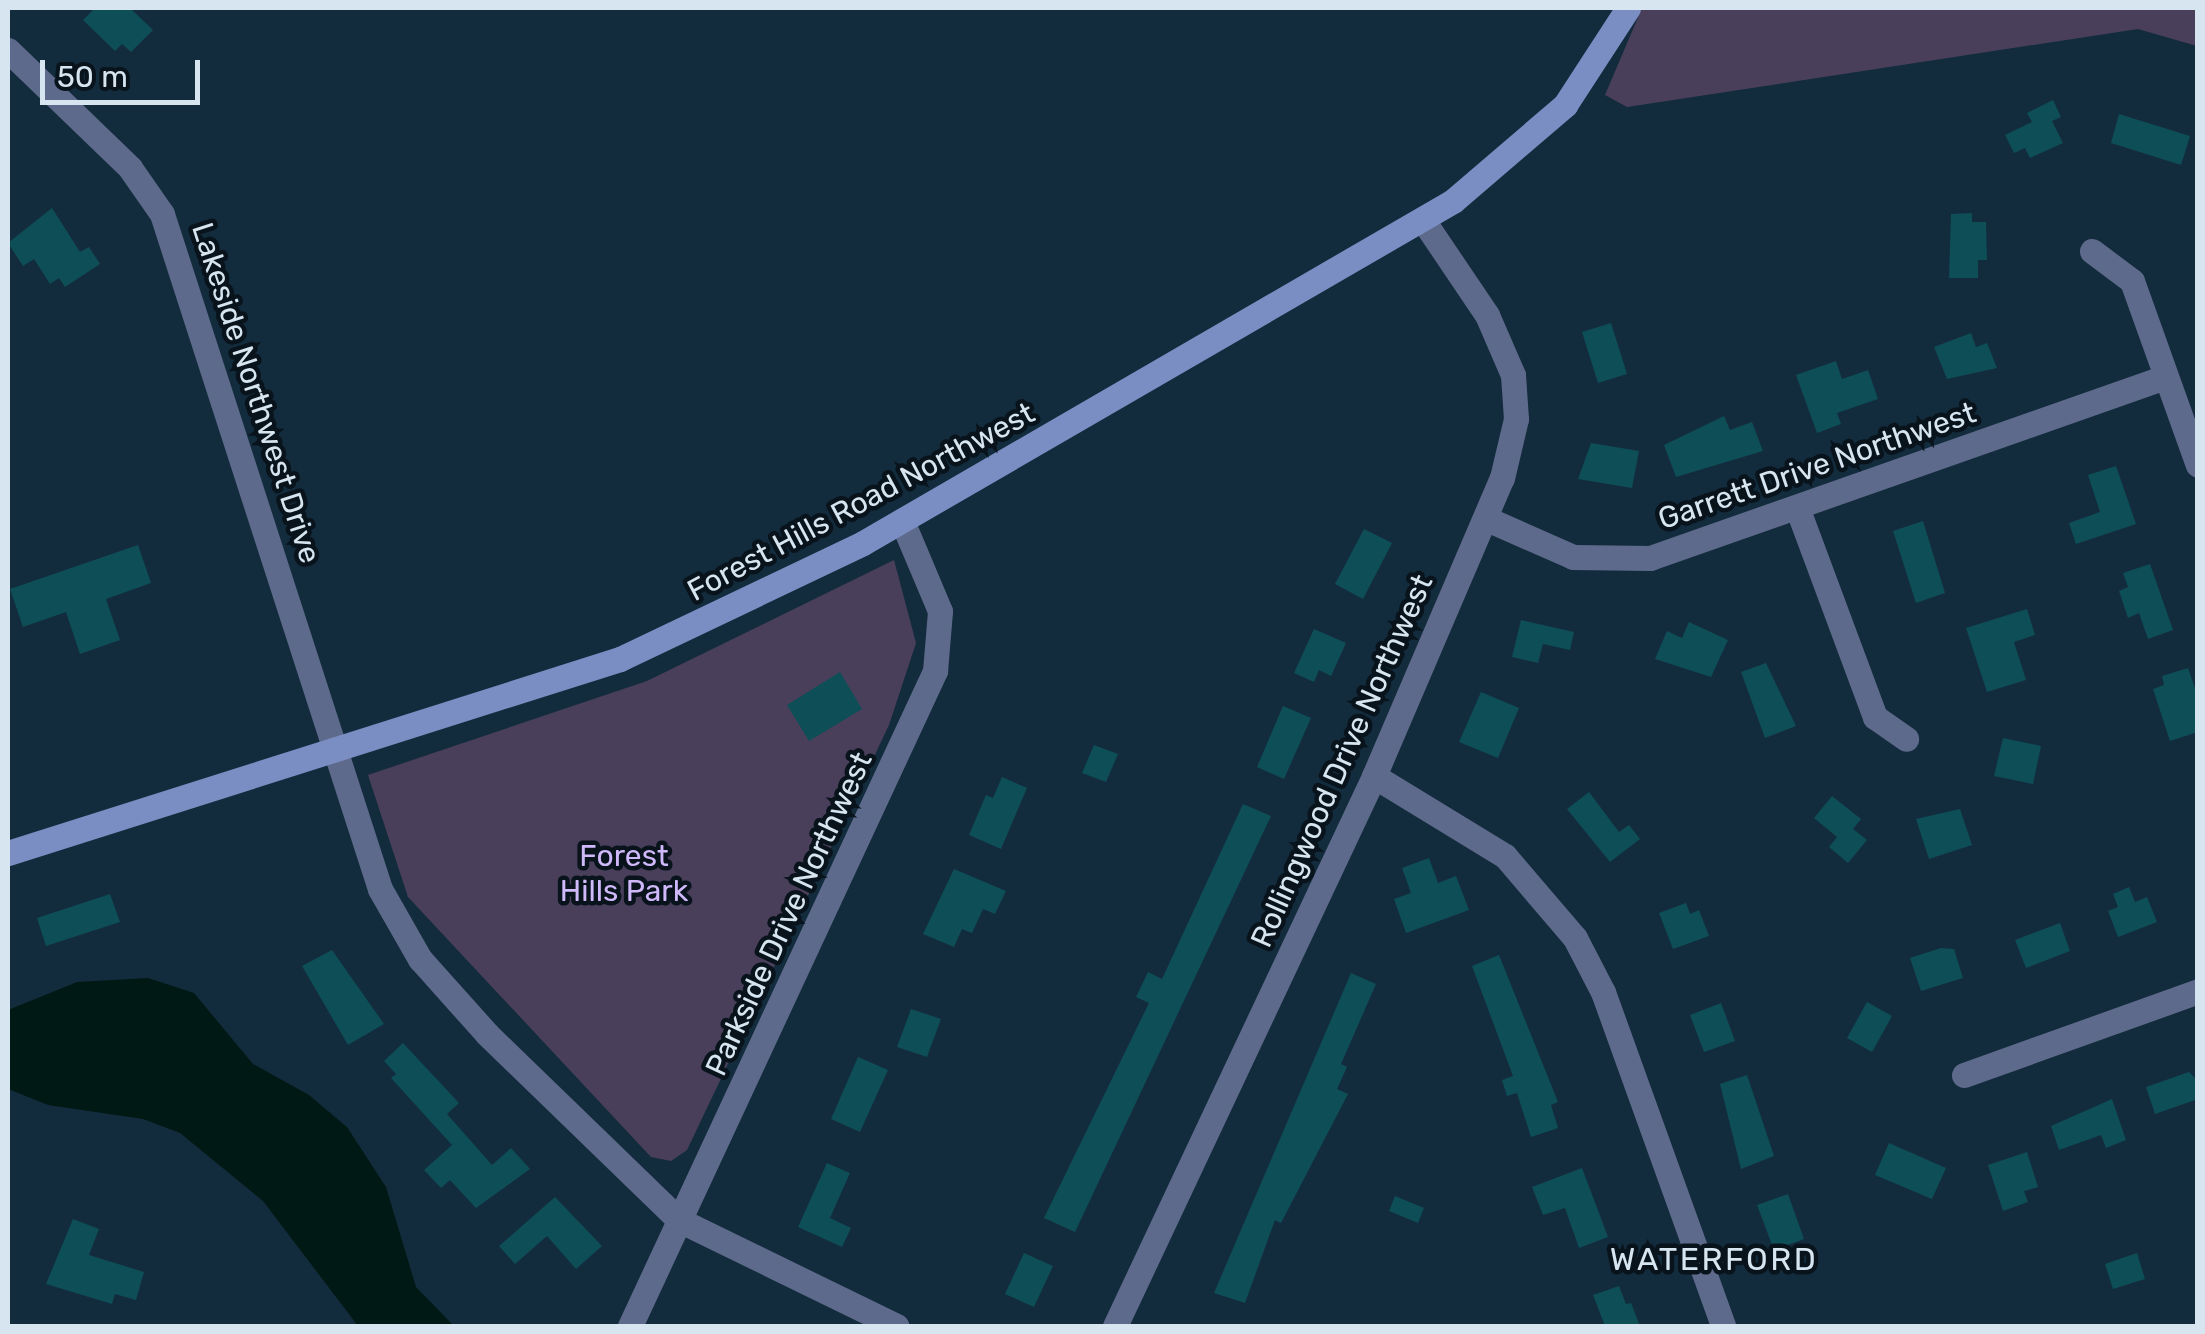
<!DOCTYPE html>
<html>
<head>
<meta charset="utf-8">
<style>
	body { margin:0 }
	#map { position:relative; width:2205px; height:1334px; overflow:hidden; background:#132c3d; font-family:Rubik,sans-serif }
	div>[style] { position:absolute }
	.green>* { inset:0; background:#493f5b }
	.water>* { inset:0; background:#001914 }
	.building>* { inset:0; background:#0e4e57 }
	.street>* { height:25px; margin:-12.5px; padding:0 12.5px; transform-origin:12.5px; border-radius:12.5px; background:#5e6a8b }
	.secondary>* { height:25px; margin:-12.5px; padding:0 12.5px; transform-origin:12.5px; border-radius:12.5px; background:#7b8ec3 }
	span { translate:-50% -50%; white-space:nowrap; text-align:center; line-height:1.15; -webkit-text-stroke:9px #09131b; paint-order:stroke }
	.street-label { font-size:30px; color:#d6e5f0 }
	.park-label { font-size:30px; color:#cfb9fa }
	.neighbourhood-label { font-size:32px; color:#d6e5f0; letter-spacing:2.5px }
	.frame { position:absolute; inset:0; border:10px solid #d6e5f0; pointer-events:none }
	.scale { position:absolute; left:40px; top:60px; width:160px; height:45px; box-sizing:border-box; border:5px solid #d6e5f0; border-top:0; padding-left:12px; font-size:30px; line-height:35px; white-space:nowrap; color:#d6e5f0; -webkit-text-stroke:8px #09131b; paint-order:stroke }
</style>
</head>
<body>
<div id="map">
	<div class="green">
		<div style="clip-path:polygon(1642px 8px,2197px 8px,2197px 46px,2138px 29px,1627px 107px,1605px 95px)"></div>
		<div style="clip-path:polygon(894px 560px,916px 643px,889px 725px,687px 1150px,671px 1161px,651px 1157px,408px 897px,368px 775px,647px 681px)"></div>
	</div>
	<div class="water">
		<div style="clip-path:polygon(148px 978px,194px 993px,253px 1064px,309px 1095px,347px 1127px,386px 1187px,416px 1287px,454px 1326px,358px 1326px,263px 1201px,180px 1133px,143px 1119px,48px 1105px,8px 1089px,8px 1010px,77px 982px)"></div>
	</div>
	<div class="building">
		<div style="clip-path:polygon(95px 8px,130px 8px,153px 30px,131px 52px,122px 44px,115px 51px,83px 20px)"></div>
		<div style="clip-path:polygon(2053px 100px,2061px 117px,2052px 121px,2063px 143px,2030px 158px,2025px 148px,2014px 153px,2005px 135px,2032px 122px,2027px 113px)"></div>
		<div style="clip-path:polygon(2119px 114px,2190px 136px,2181px 165px,2111px 143px)"></div>
		<div style="clip-path:polygon(52px 208px,80px 252px,89px 247px,100px 264px,65px 287px,59px 278px,50px 284px,34px 259px,23px 266px,8px 243px)"></div>
		<div style="clip-path:polygon(1972px 213px,1972px 222px,1986px 222px,1987px 260px,1978px 260px,1978px 278px,1949px 278px,1951px 214px)"></div>
		<div style="clip-path:polygon(1611px 323px,1627px 374px,1598px 383px,1582px 332px)"></div>
		<div style="clip-path:polygon(1971px 333px,1976px 347px,1987px 343px,1997px 368px,1947px 379px,1934px 347px)"></div>
		<div style="clip-path:polygon(1836px 361px,1842px 379px,1868px 370px,1878px 399px,1837px 413px,1841px 424px,1817px 433px,1796px 375px)"></div>
		<div style="clip-path:polygon(1724px 416px,1730px 430px,1752px 422px,1763px 451px,1676px 477px,1664px 445px)"></div>
		<div style="clip-path:polygon(1591px 443px,1639px 451px,1632px 488px,1578px 479px)"></div>
		<div style="clip-path:polygon(2116px 466px,2136px 524px,2076px 544px,2069px 523px,2100px 512px,2088px 475px)"></div>
		<div style="clip-path:polygon(1923px 521px,1945px 593px,1916px 603px,1893px 531px)"></div>
		<div style="clip-path:polygon(1364px 529px,1392px 543px,1363px 599px,1335px 584px)"></div>
		<div style="clip-path:polygon(138px 545px,151px 583px,106px 599px,120px 640px,80px 654px,66px 612px,23px 627px,10px 589px)"></div>
		<div style="clip-path:polygon(2150px 564px,2173px 630px,2148px 639px,2139px 613px,2128px 618px,2119px 591px,2128px 587px,2123px 573px)"></div>
		<div style="clip-path:polygon(2027px 609px,2035px 635px,2014px 642px,2026px 680px,1987px 692px,1966px 628px)"></div>
		<div style="clip-path:polygon(1521px 620px,1574px 632px,1570px 650px,1543px 644px,1538px 663px,1512px 657px)"></div>
		<div style="clip-path:polygon(1689px 622px,1728px 640px,1711px 677px,1655px 659px,1667px 631px,1682px 638px)"></div>
		<div style="clip-path:polygon(1314px 629px,1346px 643px,1331px 676px,1319px 670px,1314px 682px,1294px 673px)"></div>
		<div style="clip-path:polygon(1766px 663px,1796px 726px,1765px 738px,1741px 672px)"></div>
		<div style="clip-path:polygon(2188px 668px,2198px 697px,2198px 732px,2170px 741px,2153px 689px,2164px 685px,2162px 676px)"></div>
		<div style="clip-path:polygon(840px 672px,862px 709px,809px 741px,787px 705px)"></div>
		<div style="clip-path:polygon(1481px 692px,1519px 708px,1498px 758px,1459px 742px)"></div>
		<div style="clip-path:polygon(1283px 706px,1311px 718px,1284px 779px,1257px 767px)"></div>
		<div style="clip-path:polygon(2003px 738px,2041px 746px,2033px 784px,1994px 776px)"></div>
		<div style="clip-path:polygon(1094px 745px,1118px 754px,1106px 782px,1082px 773px)"></div>
		<div style="clip-path:polygon(1002px 777px,1027px 788px,1001px 849px,969px 835px,986px 795px,993px 798px)"></div>
		<div style="clip-path:polygon(1589px 792px,1619px 832px,1629px 825px,1640px 839px,1610px 862px,1567px 809px)"></div>
		<div style="clip-path:polygon(1832px 796px,1861px 819px,1853px 829px,1867px 840px,1848px 863px,1829px 847px,1837px 837px,1814px 818px)"></div>
		<div style="clip-path:polygon(1243px 804px,1271px 816px,1075px 1232px,1044px 1218px,1149px 1003px,1136px 997px,1148px 972px,1162px 979px)"></div>
		<div style="clip-path:polygon(1960px 809px,1972px 845px,1929px 859px,1916px 819px)"></div>
		<div style="clip-path:polygon(1429px 858px,1438px 883px,1456px 876px,1469px 910px,1406px 933px,1394px 899px,1411px 893px,1402px 868px)"></div>
		<div style="clip-path:polygon(954px 869px,1006px 891px,995px 914px,983px 909px,972px 933px,962px 929px,954px 947px,923px 934px)"></div>
		<div style="clip-path:polygon(2129px 887px,2135px 902px,2147px 897px,2157px 922px,2118px 937px,2108px 911px,2118px 907px,2113px 894px)"></div>
		<div style="clip-path:polygon(110px 894px,120px 922px,46px 946px,37px 918px)"></div>
		<div style="clip-path:polygon(1686px 903px,1690px 914px,1699px 910px,1709px 936px,1673px 949px,1659px 913px)"></div>
		<div style="clip-path:polygon(2060px 923px,2070px 951px,2026px 968px,2015px 940px)"></div>
		<div style="clip-path:polygon(1941px 948px,1954px 949px,1963px 978px,1921px 991px,1910px 958px)"></div>
		<div style="clip-path:polygon(332px 950px,384px 1024px,348px 1045px,302px 966px)"></div>
		<div style="clip-path:polygon(1499px 955px,1558px 1102px,1551px 1105px,1558px 1128px,1531px 1137px,1517px 1093px,1507px 1096px,1502px 1080px,1513px 1076px,1472px 966px)"></div>
		<div style="clip-path:polygon(1351px 973px,1376px 984px,1341px 1064px,1347px 1067px,1337px 1089px,1348px 1094px,1281px 1223px,1275px 1220px,1245px 1303px,1214px 1293px)"></div>
		<div style="clip-path:polygon(1867px 1002px,1892px 1016px,1872px 1052px,1847px 1038px)"></div>
		<div style="clip-path:polygon(1721px 1003px,1735px 1041px,1704px 1052px,1690px 1015px)"></div>
		<div style="clip-path:polygon(911px 1009px,941px 1019px,927px 1057px,897px 1047px)"></div>
		<div style="clip-path:polygon(403px 1043px,459px 1103px,447px 1114px,492px 1165px,511px 1148px,530px 1169px,476px 1208px,450px 1180px,441px 1188px,424px 1170px,452px 1145px,391px 1078px,396px 1074px,384px 1061px)"></div>
		<div style="clip-path:polygon(858px 1057px,888px 1070px,860px 1132px,831px 1119px)"></div>
		<div style="clip-path:polygon(2189px 1072px,2198px 1081px,2198px 1099px,2155px 1114px,2146px 1087px)"></div>
		<div style="clip-path:polygon(1747px 1075px,1774px 1156px,1741px 1169px,1720px 1084px)"></div>
		<div style="clip-path:polygon(2112px 1099px,2126px 1140px,2106px 1148px,2101px 1135px,2059px 1150px,2051px 1126px)"></div>
		<div style="clip-path:polygon(1889px 1143px,1946px 1168px,1932px 1199px,1875px 1175px)"></div>
		<div style="clip-path:polygon(2027px 1152px,2038px 1187px,2024px 1191px,2028px 1202px,2003px 1211px,1988px 1165px)"></div>
		<div style="clip-path:polygon(827px 1163px,850px 1173px,830px 1218px,851px 1228px,842px 1247px,798px 1227px)"></div>
		<div style="clip-path:polygon(1582px 1168px,1608px 1237px,1579px 1248px,1565px 1208px,1543px 1215px,1532px 1187px)"></div>
		<div style="clip-path:polygon(1788px 1194px,1804px 1239px,1774px 1250px,1757px 1205px)"></div>
		<div style="clip-path:polygon(1395px 1196px,1424px 1208px,1418px 1223px,1389px 1211px)"></div>
		<div style="clip-path:polygon(555px 1197px,602px 1246px,576px 1269px,547px 1236px,515px 1264px,499px 1246px)"></div>
		<div style="clip-path:polygon(73px 1219px,99px 1229px,89px 1255px,144px 1272px,136px 1300px,115px 1294px,112px 1304px,46px 1284px)"></div>
		<div style="clip-path:polygon(1024px 1253px,1053px 1266px,1034px 1307px,1005px 1294px)"></div>
		<div style="clip-path:polygon(2137px 1253px,2145px 1279px,2113px 1289px,2105px 1264px)"></div>
		<div style="clip-path:polygon(1619px 1286px,1626px 1304px,1631px 1303px,1640px 1326px,1605px 1326px,1593px 1295px)"></div>
	</div>
	<div class="street">
		<div style="left:8px;top:50px;width:170px;rotate:44deg"></div>
		<div style="left:130px;top:168px;width:56px;rotate:55.2deg"></div>
		<div style="left:162px;top:214px;width:709px;rotate:72.1deg"></div>
		<div style="left:380px;top:889px;width:81px;rotate:60.3deg"></div>
		<div style="left:420px;top:959px;width:101px;rotate:48.2deg"></div>
		<div style="left:487px;top:1034px;width:267px;rotate:44.1deg"></div>
		<div style="left:679px;top:1220px;width:242px;rotate:26deg"></div>
		<div style="left:2092px;top:251px;width:50px;rotate:36.9deg"></div>
		<div style="left:2132px;top:281px;width:195px;rotate:70.3deg"></div>
		<div style="left:1798px;top:510px;width:221px;rotate:69.6deg"></div>
		<div style="left:1875px;top:717px;width:38px;rotate:35deg"></div>
		<div style="left:1487px;top:519px;width:94px;rotate:23.8deg"></div>
		<div style="left:1573px;top:557px;width:77px;rotate:0.7deg"></div>
		<div style="left:1650px;top:558px;width:546px;rotate:-19.36deg"></div>
		<div style="left:1374px;top:776px;width:153px;rotate:31.4deg"></div>
		<div style="left:1505px;top:856px;width:108px;rotate:49.5deg"></div>
		<div style="left:1575px;top:938px;width:61px;rotate:62.6deg"></div>
		<div style="left:1603px;top:992px;width:355px;rotate:70.2deg"></div>
		<div style="left:1964px;top:1075px;width:249px;rotate:-19.7deg"></div>
		<div style="left:630px;top:1326px;width:723px;rotate:-65.03deg"></div>
		<div style="left:935px;top:671px;width:60px;rotate:-85.2deg"></div>
		<div style="left:940px;top:611px;width:98px;rotate:-112.9deg"></div>
		<div style="left:1115px;top:1326px;width:608px;rotate:-64.78deg"></div>
		<div style="left:1374px;top:776px;width:324px;rotate:-66.8deg"></div>
		<div style="left:1502px;top:478px;width:61px;rotate:-76.7deg"></div>
		<div style="left:1516px;top:419px;width:44px;rotate:-93.9deg"></div>
		<div style="left:1513px;top:375px;width:65px;rotate:-113.4deg"></div>
		<div style="left:1487px;top:315px;width:115px;rotate:-124deg"></div>
	</div>
	<div class="secondary">
		<div style="left:8px;top:853px;width:642px;rotate:-17.59deg"></div>
		<div style="left:620px;top:659px;width:269px;rotate:-25.5deg"></div>
		<div style="left:863px;top:543px;width:682px;rotate:-30.1deg"></div>
		<div style="left:1453px;top:201px;width:148px;rotate:-40.6deg"></div>
		<div style="left:1565px;top:105px;width:116px;rotate:-57deg"></div>
	</div>
	<div class="street-label">
		<span style="left:256px;top:393px;rotate:72deg">Lakeside Northwest Drive</span>
		<span style="left:1817px;top:466px;rotate:-19deg">Garrett Drive Northwest</span>
		<span style="left:861px;top:502px;rotate:-28deg">Forest Hills Road Northwest</span>
		<span style="left:1342px;top:761px;rotate:-66deg">Rollingwood Drive Northwest</span>
		<span style="left:789px;top:914px;rotate:-65deg">Parkside Drive Northwest</span>
	</div>
	<div class="park-label">
		<span style="left:624px;top:873px">Forest<br>Hills Park</span>
	</div>
	<div class="neighbourhood-label">
		<span style="left:1714px;top:1259px">WATERFORD</span>
	</div>
	<div class="frame"></div>
	<div class="scale">50 m</div>
</div>
</body>
</html>
